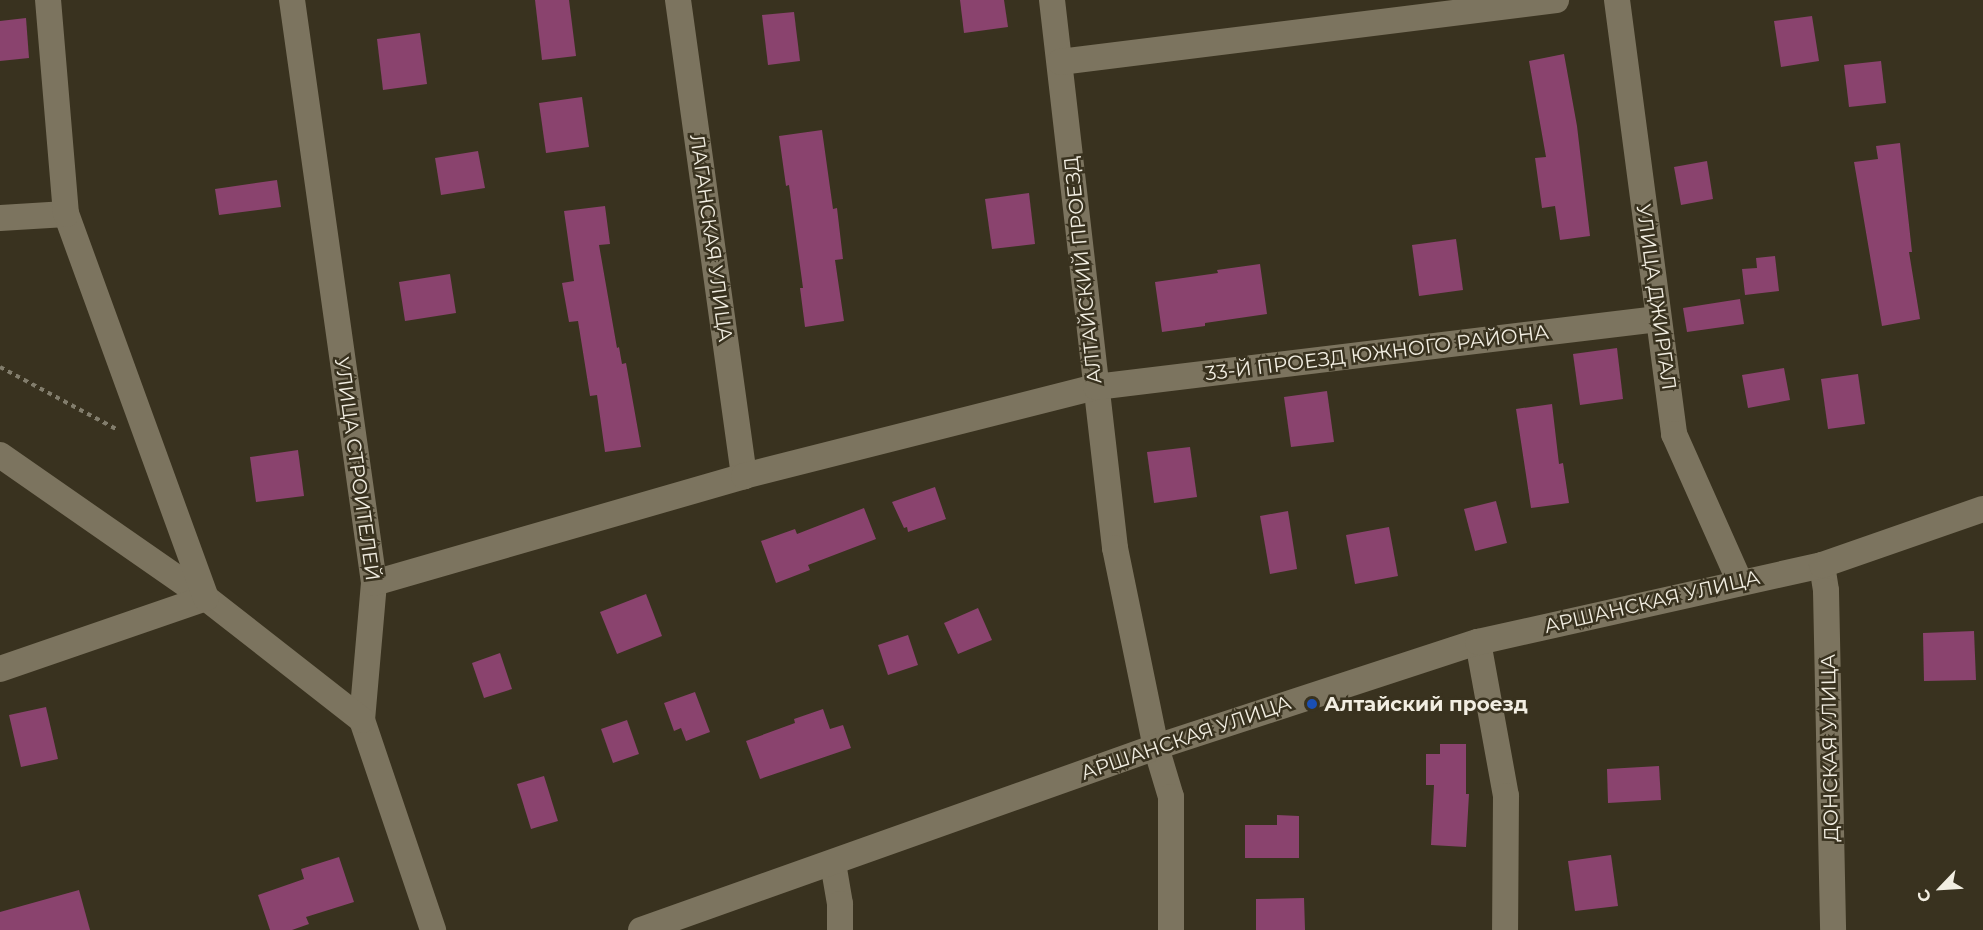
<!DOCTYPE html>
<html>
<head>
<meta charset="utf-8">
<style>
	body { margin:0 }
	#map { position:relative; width:1983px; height:930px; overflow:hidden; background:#39321f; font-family:Montserrat,sans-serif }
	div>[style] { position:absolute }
	.building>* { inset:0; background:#8a436e }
	.path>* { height:4px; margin-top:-2px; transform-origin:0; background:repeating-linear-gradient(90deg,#827d6c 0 4.5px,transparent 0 9px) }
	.minor>* { height:26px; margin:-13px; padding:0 13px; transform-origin:13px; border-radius:13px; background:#7c745f }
	.dots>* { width:16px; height:16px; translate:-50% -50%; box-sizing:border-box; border:3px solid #39321f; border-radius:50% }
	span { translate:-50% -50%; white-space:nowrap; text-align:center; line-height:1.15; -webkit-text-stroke:5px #39321f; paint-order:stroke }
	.street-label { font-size:20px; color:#f2eee2 }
	.poi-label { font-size:20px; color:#f2eee2; font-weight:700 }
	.left { translate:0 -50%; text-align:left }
	.north { position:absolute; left:1911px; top:858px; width:60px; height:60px; -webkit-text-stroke:4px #39321f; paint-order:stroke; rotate:245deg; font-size:16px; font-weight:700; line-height:24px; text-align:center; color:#f2eee2 }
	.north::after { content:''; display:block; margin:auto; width:21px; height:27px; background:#f2eee2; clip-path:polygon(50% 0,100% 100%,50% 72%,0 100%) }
</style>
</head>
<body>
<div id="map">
	<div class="building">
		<div style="clip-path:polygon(535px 0,569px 0,576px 56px,542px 60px)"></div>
		<div style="clip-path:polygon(960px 0,1004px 0,1008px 27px,964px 33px)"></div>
		<div style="clip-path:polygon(794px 12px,800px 61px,768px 65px,762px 15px)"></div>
		<div style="clip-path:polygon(1812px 16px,1819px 61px,1781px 67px,1774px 21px)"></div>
		<div style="clip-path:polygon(26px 18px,29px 58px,0 61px,0 21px)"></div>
		<div style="clip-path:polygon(420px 33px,427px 84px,383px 90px,377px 39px)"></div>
		<div style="clip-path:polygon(1564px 54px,1577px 126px,1590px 236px,1560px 240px,1555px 206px,1542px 208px,1535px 158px,1546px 157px,1529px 61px)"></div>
		<div style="clip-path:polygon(1881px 61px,1886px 103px,1849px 107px,1844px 65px)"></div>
		<div style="clip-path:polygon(582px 97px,589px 147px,546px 153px,539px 103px)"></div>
		<div style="clip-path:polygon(822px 130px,833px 209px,837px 208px,843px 259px,835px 260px,844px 321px,805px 327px,800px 288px,803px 288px,789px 185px,786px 186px,779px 136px)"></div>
		<div style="clip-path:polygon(1900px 143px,1912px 252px,1909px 252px,1920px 319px,1882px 326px,1854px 162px,1878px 159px,1876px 146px)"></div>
		<div style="clip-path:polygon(478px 151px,485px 188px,441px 195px,435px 158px)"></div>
		<div style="clip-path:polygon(1707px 161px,1713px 199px,1681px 205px,1674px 167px)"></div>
		<div style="clip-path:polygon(277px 180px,281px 207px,219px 215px,215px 189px)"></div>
		<div style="clip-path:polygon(1029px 193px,1035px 244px,992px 249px,985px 199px)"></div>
		<div style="clip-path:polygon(605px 206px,610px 244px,599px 245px,617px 348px,619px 347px,622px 364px,626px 363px,641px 447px,605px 452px,597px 395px,590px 396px,578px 321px,569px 322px,562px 283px,574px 281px,564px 211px)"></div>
		<div style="clip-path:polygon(1456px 239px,1463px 290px,1419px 296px,1412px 245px)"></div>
		<div style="clip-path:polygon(1775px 256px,1779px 291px,1745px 295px,1742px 269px,1757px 268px,1756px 258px)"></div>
		<div style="clip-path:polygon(1260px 264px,1267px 314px,1205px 323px,1205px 326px,1162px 332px,1155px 282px,1218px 273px,1217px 270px)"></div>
		<div style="clip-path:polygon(450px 274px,456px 313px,405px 321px,399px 282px)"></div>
		<div style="clip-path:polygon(1740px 299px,1744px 324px,1687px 332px,1683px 308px)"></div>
		<div style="clip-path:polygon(1617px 348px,1623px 399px,1580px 405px,1573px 354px)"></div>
		<div style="clip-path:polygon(1784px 368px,1790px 400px,1748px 408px,1742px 375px)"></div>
		<div style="clip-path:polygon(1858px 374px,1865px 424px,1828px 429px,1821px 379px)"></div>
		<div style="clip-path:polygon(1327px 391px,1334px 442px,1291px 447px,1284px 397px)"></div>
		<div style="clip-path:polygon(1552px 404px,1559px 464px,1563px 463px,1569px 503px,1531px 508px,1516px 409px)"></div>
		<div style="clip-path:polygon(1190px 447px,1197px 497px,1154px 503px,1147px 452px)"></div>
		<div style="clip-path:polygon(298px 450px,304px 496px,256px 502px,250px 457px)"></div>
		<div style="clip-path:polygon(935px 487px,946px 519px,908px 532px,907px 527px,904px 528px,892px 502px)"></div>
		<div style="clip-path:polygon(1496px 501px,1507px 543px,1475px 551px,1464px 509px)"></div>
		<div style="clip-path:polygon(864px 508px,876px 539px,808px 565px,810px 570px,776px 583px,761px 541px,795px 529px,797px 534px)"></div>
		<div style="clip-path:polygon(1288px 511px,1297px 569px,1270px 574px,1260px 516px)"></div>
		<div style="clip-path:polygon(1389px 527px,1398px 576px,1355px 584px,1346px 535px)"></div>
		<div style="clip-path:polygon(646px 594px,662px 636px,617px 654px,600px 612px)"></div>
		<div style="clip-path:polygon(978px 608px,992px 640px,958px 654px,944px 623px)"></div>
		<div style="clip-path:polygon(1974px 631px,1976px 680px,1924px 681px,1923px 633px)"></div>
		<div style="clip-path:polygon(908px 635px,918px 665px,888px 675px,878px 645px)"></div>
		<div style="clip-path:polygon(500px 653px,512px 689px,484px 698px,472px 663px)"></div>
		<div style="clip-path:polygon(695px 692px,710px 732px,686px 741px,681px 728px,674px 731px,664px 703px)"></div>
		<div style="clip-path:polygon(46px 707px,58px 759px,21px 767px,9px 715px)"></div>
		<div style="clip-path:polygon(823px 709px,830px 729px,843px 725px,851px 748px,760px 779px,746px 741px,795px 723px,794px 719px)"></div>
		<div style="clip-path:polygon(627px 720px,639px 754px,613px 763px,601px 729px)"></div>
		<div style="clip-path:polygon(1440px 744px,1466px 744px,1466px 794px,1469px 794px,1466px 847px,1431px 845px,1434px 785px,1426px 785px,1426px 754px,1440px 754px)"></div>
		<div style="clip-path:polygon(1659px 766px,1661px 800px,1608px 803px,1607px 769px)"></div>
		<div style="clip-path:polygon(544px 776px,558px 821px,531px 829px,517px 784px)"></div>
		<div style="clip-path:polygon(1277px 815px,1299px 816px,1299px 858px,1245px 858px,1245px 825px,1277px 825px)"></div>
		<div style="clip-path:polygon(1611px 855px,1618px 906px,1575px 911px,1568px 861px)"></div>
		<div style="clip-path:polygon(339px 857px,354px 902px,306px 917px,309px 924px,292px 930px,270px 930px,258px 895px,304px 879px,301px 869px)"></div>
		<div style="clip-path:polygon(79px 890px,90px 930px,0 930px,0 912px)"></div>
		<div style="clip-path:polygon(1304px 898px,1305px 930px,1256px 930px,1256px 899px)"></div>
	</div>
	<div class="path">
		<div style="left:0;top:367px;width:134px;rotate:28.1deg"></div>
	</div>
	<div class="minor">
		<div style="left:292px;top:0;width:589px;rotate:81.99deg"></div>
		<div style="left:374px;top:583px;width:138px;rotate:95deg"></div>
		<div style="left:362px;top:720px;width:222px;rotate:71.3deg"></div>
		<div style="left:678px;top:0;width:481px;rotate:82.1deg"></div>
		<div style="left:1052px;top:0;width:552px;rotate:83.44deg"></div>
		<div style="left:1115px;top:548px;width:203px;rotate:78.4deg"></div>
		<div style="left:1156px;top:747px;width:52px;rotate:73.3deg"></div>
		<div style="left:1171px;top:797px;width:133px;rotate:90deg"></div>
		<div style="left:1617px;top:0;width:438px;rotate:82.5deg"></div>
		<div style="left:1674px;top:434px;width:162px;rotate:66deg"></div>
		<div style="left:1060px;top:62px;width:500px;rotate:-7.1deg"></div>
		<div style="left:0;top:218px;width:66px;rotate:-3.5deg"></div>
		<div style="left:0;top:455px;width:251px;rotate:34.8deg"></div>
		<div style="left:206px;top:598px;width:198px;rotate:38deg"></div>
		<div style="left:1822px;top:565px;width:26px;rotate:81deg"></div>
		<div style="left:1826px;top:591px;width:339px;rotate:88.8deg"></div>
		<div style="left:374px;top:583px;width:385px;rotate:-16.1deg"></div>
		<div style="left:744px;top:476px;width:363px;rotate:-14.2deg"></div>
		<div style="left:1096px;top:387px;width:566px;rotate:-6.9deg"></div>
		<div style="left:1478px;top:642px;width:157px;rotate:79.7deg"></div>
		<div style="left:1506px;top:796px;width:134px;rotate:90.4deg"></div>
		<div style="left:0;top:669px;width:218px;rotate:-19deg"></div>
		<div style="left:206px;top:598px;width:409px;rotate:-110deg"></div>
		<div style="left:66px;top:214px;width:215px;rotate:-94.8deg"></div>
		<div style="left:833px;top:863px;width:42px;rotate:80.3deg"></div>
		<div style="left:840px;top:904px;width:26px;rotate:90deg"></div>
		<div style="left:641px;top:930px;width:547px;rotate:-19.56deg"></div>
		<div style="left:1156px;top:747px;width:339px;rotate:-18.1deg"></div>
		<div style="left:1478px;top:642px;width:353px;rotate:-12.6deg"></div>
		<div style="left:1822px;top:565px;width:170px;rotate:-19.2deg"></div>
	</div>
	<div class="dots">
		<div style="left:1312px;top:704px;background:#1a4fb4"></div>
	</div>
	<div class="street-label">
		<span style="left:711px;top:238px;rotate:82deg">ЛАГАНСКАЯ УЛИЦА</span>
		<span style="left:1083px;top:270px;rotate:-96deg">АЛТАЙСКИЙ ПРОЕЗД</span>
		<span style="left:1656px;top:297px;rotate:82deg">УЛИЦА ДЖИРГАЛ</span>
		<span style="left:1377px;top:353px;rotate:-7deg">33-Й ПРОЕЗД ЮЖНОГО РАЙОНА</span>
		<span style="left:357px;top:469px;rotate:82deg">УЛИЦА СТРОИТЕЛЕЙ</span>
		<span style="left:1652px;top:602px;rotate:-13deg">АРШАНСКАЯ УЛИЦА</span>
		<span style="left:1186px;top:738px;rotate:-19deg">АРШАНСКАЯ УЛИЦА</span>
		<span style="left:1830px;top:748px;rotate:-91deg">ДОНСКАЯ УЛИЦА</span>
	</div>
	<div class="poi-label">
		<span class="left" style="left:1324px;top:704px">Алтайский проезд</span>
	</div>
	<div class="north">С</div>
</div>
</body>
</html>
